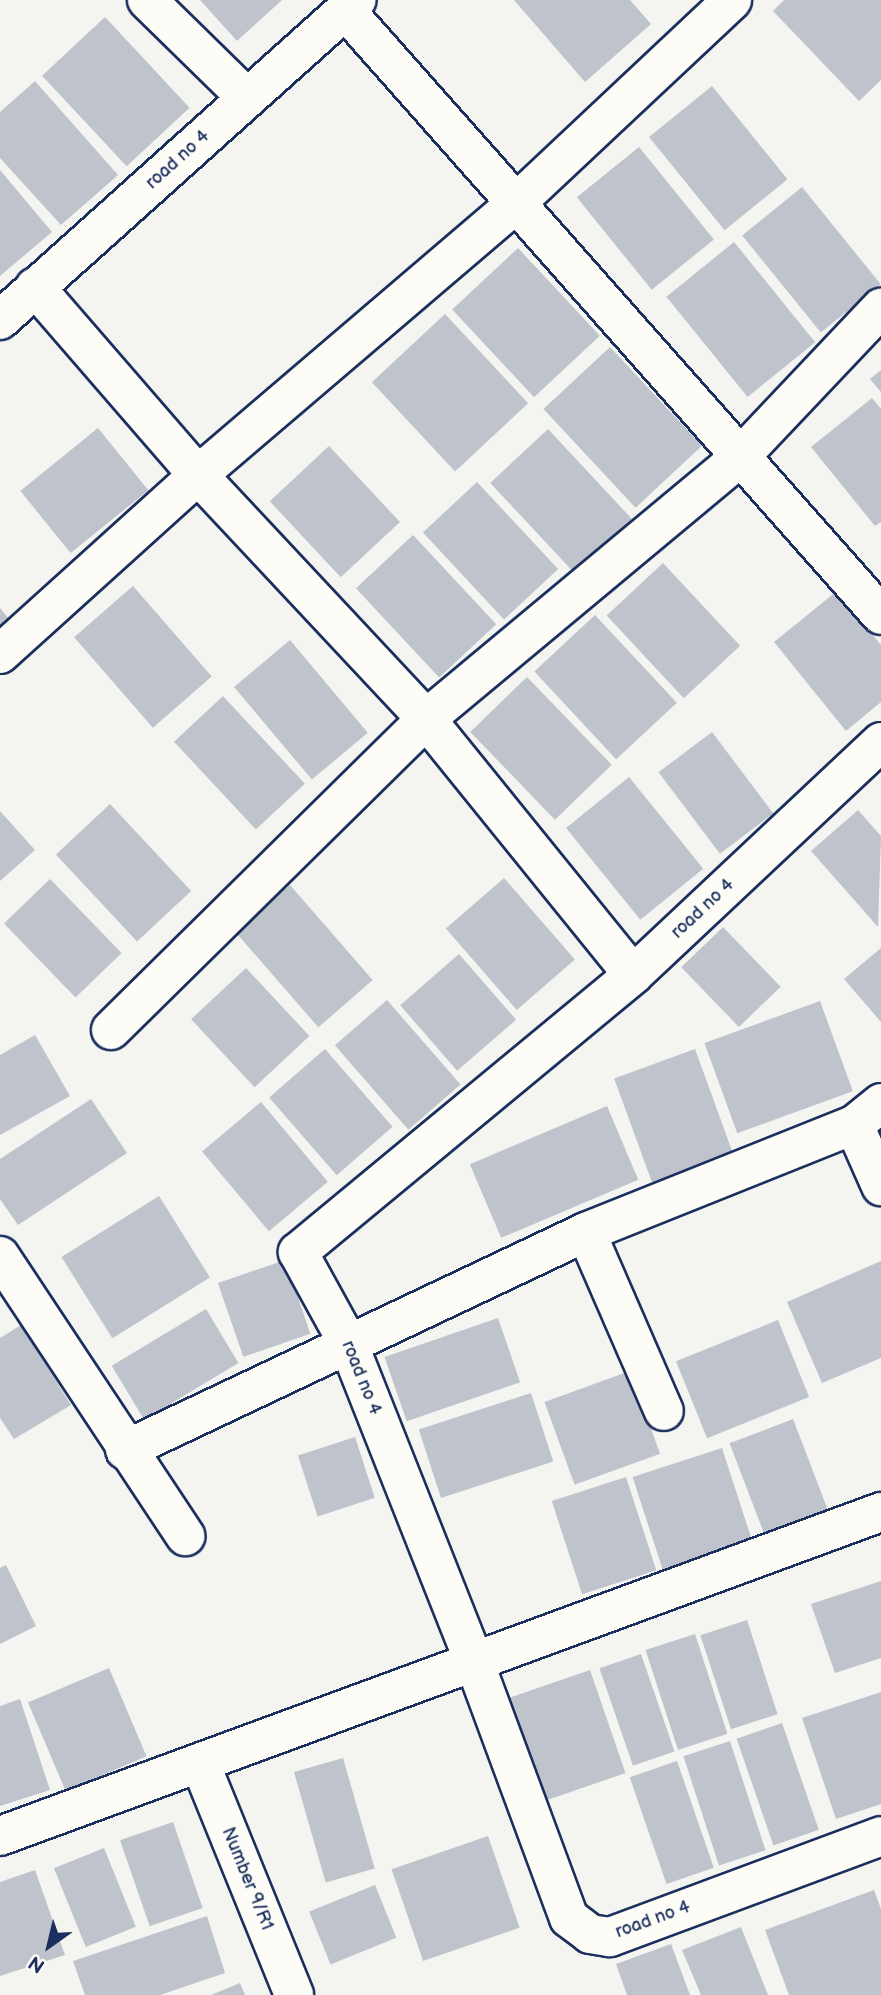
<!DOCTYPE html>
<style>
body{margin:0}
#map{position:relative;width:881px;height:1995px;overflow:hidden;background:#f4f4f1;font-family:"Balsamiq Sans",sans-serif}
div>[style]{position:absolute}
.building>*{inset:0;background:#bfc3cc;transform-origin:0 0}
.roads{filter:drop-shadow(2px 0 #1b2f5e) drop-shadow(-2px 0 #1b2f5e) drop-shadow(0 2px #1b2f5e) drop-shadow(0 -2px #1b2f5e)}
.minor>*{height:38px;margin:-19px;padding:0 19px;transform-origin:19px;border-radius:19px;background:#fdfcf7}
span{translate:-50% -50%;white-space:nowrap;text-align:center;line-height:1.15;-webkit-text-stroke:5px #fdfcf7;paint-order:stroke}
.street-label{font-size:18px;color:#1b2f5e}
.north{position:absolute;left:14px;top:1911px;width:70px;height:70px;-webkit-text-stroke:5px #fdfcf7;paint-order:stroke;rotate:214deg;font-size:19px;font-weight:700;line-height:28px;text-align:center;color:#1b2f5e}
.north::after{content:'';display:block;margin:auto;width:24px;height:32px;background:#1b2f5e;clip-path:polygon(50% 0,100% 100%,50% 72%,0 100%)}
</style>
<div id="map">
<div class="building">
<div style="clip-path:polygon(200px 0,282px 0,237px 41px)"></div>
<div style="clip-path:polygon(514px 0,630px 0,651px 24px,585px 82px)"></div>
<div style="clip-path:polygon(784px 0,881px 0,881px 80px,859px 101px,773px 11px)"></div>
<div style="left:105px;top:17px;width:124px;height:86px;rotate:47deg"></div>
<div style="clip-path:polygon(35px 81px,118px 175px,61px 225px,0 158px,0 112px)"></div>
<div style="left:712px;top:86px;width:120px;height:81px;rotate:51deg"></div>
<div style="left:639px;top:147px;width:119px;height:80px;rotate:51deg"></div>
<div style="clip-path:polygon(0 170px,52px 232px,0 276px)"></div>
<div style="left:802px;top:187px;width:125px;height:77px;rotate:51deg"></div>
<div style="left:734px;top:242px;width:129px;height:87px;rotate:51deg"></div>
<div style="left:518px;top:248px;width:120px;height:90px;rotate:47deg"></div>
<div style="left:445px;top:314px;width:122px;height:100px;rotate:47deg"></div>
<div style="left:610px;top:347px;width:135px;height:91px;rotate:47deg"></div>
<div style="clip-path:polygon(881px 370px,881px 392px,870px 379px)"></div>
<div style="clip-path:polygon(872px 398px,881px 409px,881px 522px,875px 526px,811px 447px)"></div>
<div style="left:98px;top:428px;width:80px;height:100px;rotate:51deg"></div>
<div style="left:548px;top:429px;width:123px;height:79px;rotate:47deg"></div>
<div style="left:329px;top:446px;width:104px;height:81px;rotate:47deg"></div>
<div style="left:477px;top:482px;width:119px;height:74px;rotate:47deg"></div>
<div style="left:413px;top:535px;width:122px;height:78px;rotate:47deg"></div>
<div style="left:663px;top:563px;width:113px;height:77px;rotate:47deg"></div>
<div style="left:133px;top:586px;width:120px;height:78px;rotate:49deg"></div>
<div style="clip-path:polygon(837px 591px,881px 645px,881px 702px,846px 731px,774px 642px)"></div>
<div style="clip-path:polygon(0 608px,9px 619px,0 626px)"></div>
<div style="left:595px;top:615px;width:120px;height:83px;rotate:47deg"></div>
<div style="left:290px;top:640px;width:121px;height:73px;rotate:50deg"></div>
<div style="left:527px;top:677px;width:122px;height:79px;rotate:46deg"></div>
<div style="left:223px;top:696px;width:120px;height:67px;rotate:47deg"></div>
<div style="left:712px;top:732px;width:102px;height:67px;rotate:53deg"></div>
<div style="left:629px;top:777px;width:118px;height:81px;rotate:51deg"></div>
<div style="left:110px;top:804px;width:119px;height:74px;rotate:47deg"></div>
<div style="clip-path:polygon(858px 810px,881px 836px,878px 927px,811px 851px)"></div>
<div style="clip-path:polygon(0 811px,35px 850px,0 881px)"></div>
<div style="left:504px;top:878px;width:108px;height:77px;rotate:49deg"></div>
<div style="left:50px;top:879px;width:103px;height:64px;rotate:46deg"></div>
<div style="left:290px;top:885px;width:126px;height:72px;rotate:49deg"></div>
<div style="left:723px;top:927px;width:83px;height:58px;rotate:46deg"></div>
<div style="clip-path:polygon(881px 948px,881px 1022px,844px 979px)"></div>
<div style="left:459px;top:954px;width:87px;height:78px;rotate:49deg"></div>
<div style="left:246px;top:968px;width:93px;height:75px;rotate:47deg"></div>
<div style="left:387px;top:1000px;width:112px;height:69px;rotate:49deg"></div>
<div style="left:820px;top:1001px;width:96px;height:123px;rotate:70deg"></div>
<div style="clip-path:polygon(35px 1035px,70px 1096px,0 1135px,0 1055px)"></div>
<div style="left:325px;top:1049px;width:103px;height:74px;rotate:49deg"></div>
<div style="left:695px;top:1049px;width:115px;height:86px;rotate:70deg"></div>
<div style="clip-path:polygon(91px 1099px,127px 1153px,18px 1225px,0 1199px,0 1159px)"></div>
<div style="left:261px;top:1102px;width:104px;height:77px;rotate:50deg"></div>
<div style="left:607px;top:1106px;width:80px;height:149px;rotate:67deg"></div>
<div style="left:159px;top:1196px;width:96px;height:115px;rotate:58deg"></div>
<div style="left:285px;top:1260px;width:78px;height:71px;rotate:71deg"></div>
<div style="clip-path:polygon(881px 1261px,881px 1358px,822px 1383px,787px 1302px)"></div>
<div style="left:206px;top:1309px;width:63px;height:110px;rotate:59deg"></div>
<div style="left:498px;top:1318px;width:68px;height:120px;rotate:71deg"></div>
<div style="left:778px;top:1320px;width:83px;height:110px;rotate:68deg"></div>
<div style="clip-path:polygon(21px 1325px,71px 1405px,14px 1439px,0 1418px,0 1338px)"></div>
<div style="left:630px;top:1371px;width:88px;height:91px;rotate:70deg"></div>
<div style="left:531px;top:1393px;width:72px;height:118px;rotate:72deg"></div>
<div style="left:793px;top:1419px;width:103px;height:68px;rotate:69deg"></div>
<div style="left:355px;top:1437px;width:64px;height:60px;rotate:72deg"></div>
<div style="left:722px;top:1448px;width:100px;height:94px;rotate:72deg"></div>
<div style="left:626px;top:1477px;width:98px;height:78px;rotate:72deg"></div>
<div style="clip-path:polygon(6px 1565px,36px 1626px,0 1644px,0 1568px)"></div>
<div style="clip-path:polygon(881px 1581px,881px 1658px,835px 1673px,811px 1604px)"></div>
<div style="left:747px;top:1620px;width:99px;height:49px;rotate:72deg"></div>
<div style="left:695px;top:1634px;width:105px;height:52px;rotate:72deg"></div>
<div style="left:641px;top:1654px;width:103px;height:44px;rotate:71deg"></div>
<div style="left:109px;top:1668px;width:96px;height:88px;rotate:67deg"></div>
<div style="left:590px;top:1670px;width:109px;height:89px;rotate:71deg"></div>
<div style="clip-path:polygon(881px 1692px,881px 1804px,836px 1819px,802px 1718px)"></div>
<div style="clip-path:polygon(20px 1699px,50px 1790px,0 1806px,0 1706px)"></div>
<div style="left:782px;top:1723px;width:113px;height:48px;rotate:71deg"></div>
<div style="left:730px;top:1741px;width:115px;height:49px;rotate:72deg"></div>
<div style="left:343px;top:1758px;width:115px;height:51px;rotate:74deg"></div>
<div style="left:677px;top:1761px;width:113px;height:50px;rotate:71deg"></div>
<div style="left:173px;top:1822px;width:91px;height:56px;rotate:71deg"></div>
<div style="left:488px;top:1836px;width:97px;height:102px;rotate:71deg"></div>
<div style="left:104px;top:1848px;width:85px;height:54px;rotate:68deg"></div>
<div style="clip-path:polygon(35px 1870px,65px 1955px,0 1976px,0 1882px)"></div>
<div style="left:375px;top:1885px;width:57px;height:71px;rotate:68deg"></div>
<div style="clip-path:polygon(874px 1890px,881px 1909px,881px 1995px,789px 1995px,765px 1930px)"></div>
<div style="clip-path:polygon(207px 1916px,225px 1973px,160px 1995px,85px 1995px,73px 1961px)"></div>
<div style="clip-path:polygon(741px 1927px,768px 1995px,701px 1995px,682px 1950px)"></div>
<div style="clip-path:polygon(671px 1944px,690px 1995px,627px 1995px,616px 1964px)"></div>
<div style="clip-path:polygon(240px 1983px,245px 1995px,211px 1995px)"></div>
</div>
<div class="roads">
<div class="minor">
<div style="left:147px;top:0;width:140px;rotate:44.4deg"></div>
<div style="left:345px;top:10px;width:808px;rotate:48.46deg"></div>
<div style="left:35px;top:287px;width:249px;rotate:49.1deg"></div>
<div style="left:198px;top:475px;width:334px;rotate:46.9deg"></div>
<div style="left:426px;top:719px;width:329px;rotate:51deg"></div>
<div style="left:0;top:320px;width:479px;rotate:-41.9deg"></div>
<div style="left:0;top:654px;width:267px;rotate:-42.1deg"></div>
<div style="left:198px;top:475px;width:416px;rotate:-40.5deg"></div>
<div style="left:514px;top:205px;width:299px;rotate:-43.2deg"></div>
<div style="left:881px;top:742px;width:340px;rotate:136.8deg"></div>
<div style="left:633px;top:975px;width:435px;rotate:140.4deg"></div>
<div style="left:298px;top:1252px;width:104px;rotate:61.2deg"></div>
<div style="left:348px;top:1343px;width:345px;rotate:68.4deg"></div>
<div style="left:475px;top:1664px;width:271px;rotate:69.7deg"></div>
<div style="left:569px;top:1918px;width:26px;rotate:37deg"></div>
<div style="left:590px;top:1934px;width:20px;rotate:9deg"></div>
<div style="left:610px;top:1937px;width:289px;rotate:-20.4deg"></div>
<div style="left:111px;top:1030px;width:443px;rotate:-44.6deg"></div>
<div style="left:426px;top:719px;width:408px;rotate:-39.8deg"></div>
<div style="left:739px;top:458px;width:207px;rotate:-46.6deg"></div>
<div style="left:854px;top:1125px;width:67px;rotate:66.1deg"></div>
<div style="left:586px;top:1232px;width:195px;rotate:66.5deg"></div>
<div style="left:0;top:1256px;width:336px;rotate:56.5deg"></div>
<div style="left:125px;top:1450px;width:510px;rotate:-25.31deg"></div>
<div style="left:586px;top:1232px;width:289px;rotate:-21.8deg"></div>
<div style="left:854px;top:1125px;width:35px;rotate:-39deg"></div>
<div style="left:200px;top:1763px;width:250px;rotate:67.9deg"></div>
<div style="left:0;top:1836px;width:939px;rotate:-20.19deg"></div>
</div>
</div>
<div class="street-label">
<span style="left:178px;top:160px;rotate:-42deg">road no 4</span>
<span style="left:703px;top:909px;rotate:-43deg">road no 4</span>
<span style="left:361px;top:1378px;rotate:68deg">road no 4</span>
<span style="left:247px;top:1879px;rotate:68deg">Number 9/R1</span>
<span style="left:653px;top:1920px;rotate:-20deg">road no 4</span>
</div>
<div class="north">N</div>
</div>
